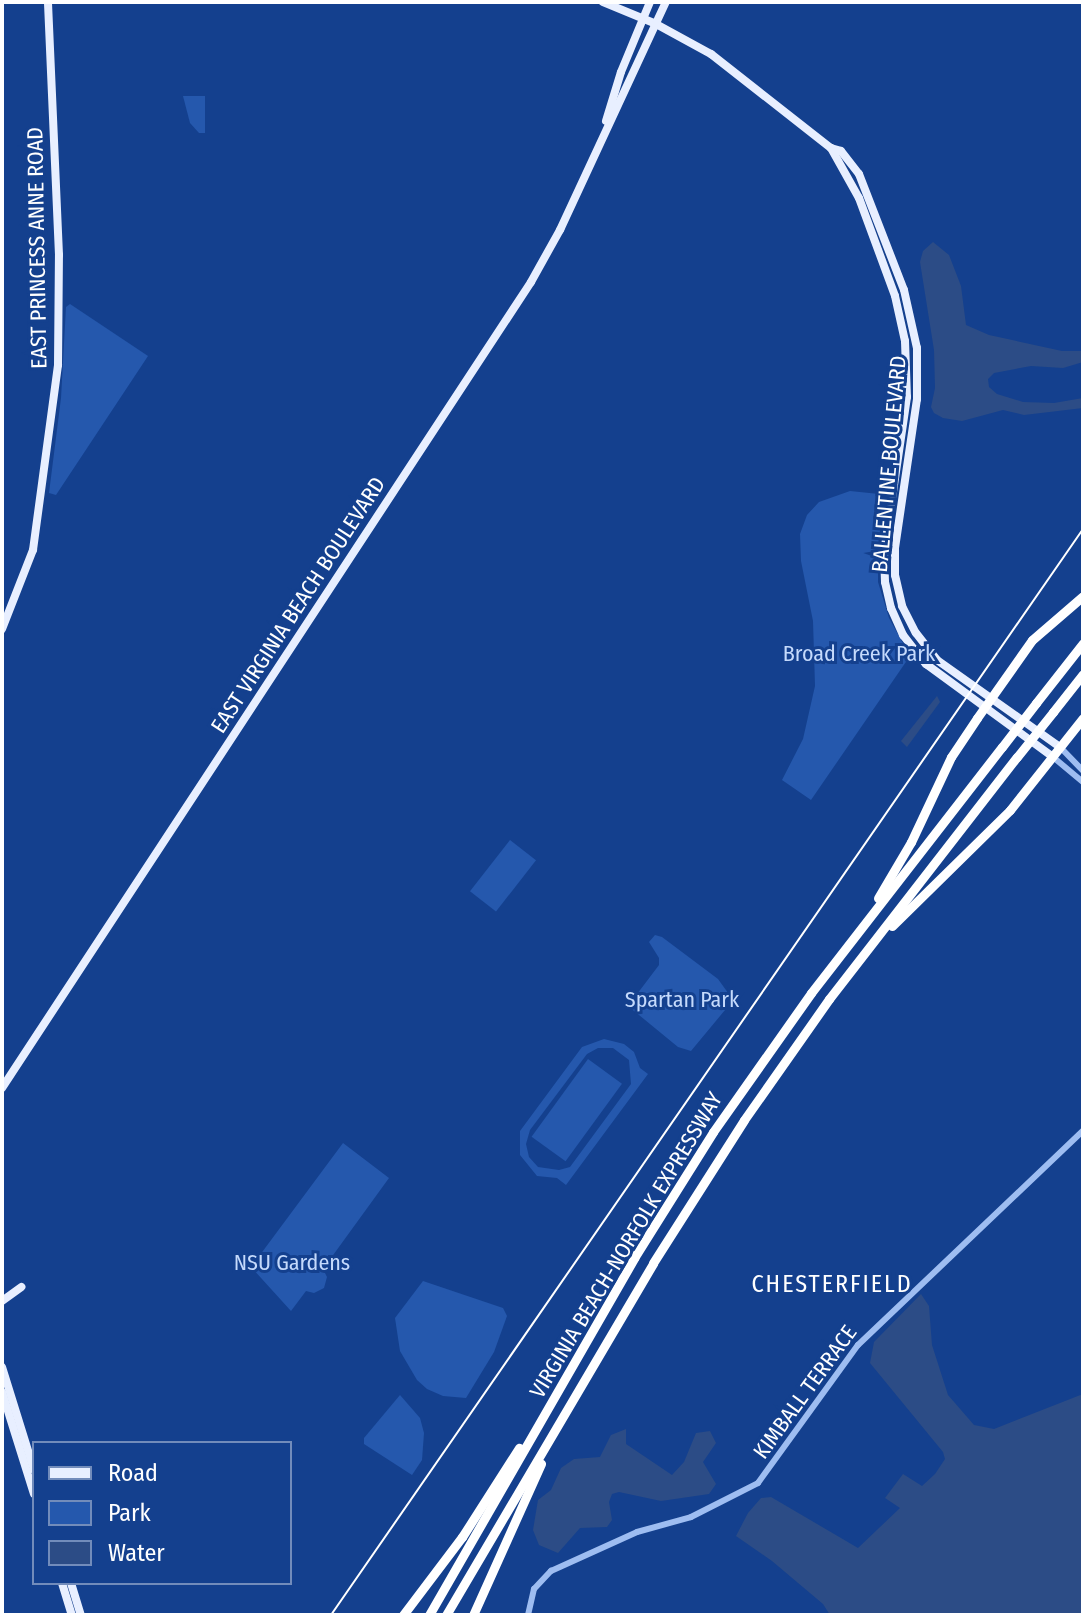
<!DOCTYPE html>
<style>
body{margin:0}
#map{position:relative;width:1085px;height:1617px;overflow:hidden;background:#14408e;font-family:"Fira Sans Condensed",sans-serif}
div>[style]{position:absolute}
.green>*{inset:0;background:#2558ad;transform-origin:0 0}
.water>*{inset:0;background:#2c4c86}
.minor>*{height:6px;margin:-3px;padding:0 3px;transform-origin:3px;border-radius:3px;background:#9ebdf1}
.major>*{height:8px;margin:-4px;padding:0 4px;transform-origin:4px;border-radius:4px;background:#e8efff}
.highway>*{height:9px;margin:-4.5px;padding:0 4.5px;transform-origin:4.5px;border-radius:4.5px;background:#fff}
.tram>*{height:2px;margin:-1px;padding:0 1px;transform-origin:1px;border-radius:1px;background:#fff}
.highway-bridge>*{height:9px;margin:-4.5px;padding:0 4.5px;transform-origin:4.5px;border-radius:4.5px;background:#fff}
span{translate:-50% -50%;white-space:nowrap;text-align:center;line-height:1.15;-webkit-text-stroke:6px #14408e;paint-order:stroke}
.street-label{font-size:22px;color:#fff}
.park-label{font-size:22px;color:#c5dafc}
.neighbourhood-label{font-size:24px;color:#fff;letter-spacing:2px}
.frame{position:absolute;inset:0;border:4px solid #fff;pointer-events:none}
.legend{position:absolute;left:32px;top:1441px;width:260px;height:144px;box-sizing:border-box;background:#14408e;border:2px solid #728cbb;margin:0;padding:10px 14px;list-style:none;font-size:24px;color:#fff}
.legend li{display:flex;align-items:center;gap:16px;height:40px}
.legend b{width:40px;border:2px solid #728cbb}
</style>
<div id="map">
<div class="green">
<div style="clip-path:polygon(183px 96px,205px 96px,205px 133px,199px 133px,190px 123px)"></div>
<div style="clip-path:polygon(70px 304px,148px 356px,56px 495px,49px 493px,61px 398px,66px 307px)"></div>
<div style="clip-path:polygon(850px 491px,879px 494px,884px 502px,878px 545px,878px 582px,889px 618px,910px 656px,811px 800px,782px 780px,803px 739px,815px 686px,813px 621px,801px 561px,800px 534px,807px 515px,819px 502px)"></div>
<div style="left:510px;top:840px;width:33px;height:65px;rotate:38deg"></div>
<div style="clip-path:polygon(655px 935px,662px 937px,718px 979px,731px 997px,730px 1004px,691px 1051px,678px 1047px,628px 1006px,659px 965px,659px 958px,649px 942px)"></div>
<div style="clip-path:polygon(evenodd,604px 1039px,624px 1044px,634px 1052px,640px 1068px,648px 1074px,566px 1185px,557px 1178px,537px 1176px,520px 1155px,520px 1131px,582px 1047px,604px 1039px,598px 1048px,613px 1048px,629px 1060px,631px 1084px,570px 1167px,559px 1170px,538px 1167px,529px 1157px,526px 1144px,530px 1130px,587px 1054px,598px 1048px)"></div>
<div style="left:588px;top:1059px;width:42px;height:96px;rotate:36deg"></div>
<div style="clip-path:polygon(343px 1143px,389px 1178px,323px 1269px,327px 1277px,324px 1288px,314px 1293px,306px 1291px,291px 1311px,251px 1267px)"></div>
<div style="clip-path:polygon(423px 1281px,503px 1308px,507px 1316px,494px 1352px,466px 1398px,443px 1396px,427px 1389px,417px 1380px,400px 1351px,395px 1318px)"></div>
<div style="clip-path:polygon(400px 1395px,420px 1418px,424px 1433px,422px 1460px,412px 1475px,364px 1444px,364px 1438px)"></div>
</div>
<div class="water">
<div style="clip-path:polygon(933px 242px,949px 255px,961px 286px,966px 325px,989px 335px,1062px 351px,1083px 351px,1083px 362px,1063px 368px,1031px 366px,994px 373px,988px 379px,989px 387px,997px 394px,1023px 402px,1054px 403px,1083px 398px,1083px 408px,1024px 415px,1003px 410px,962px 421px,943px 418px,934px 413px,931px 407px,935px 388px,934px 350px,920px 262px,923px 251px)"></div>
<div style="clip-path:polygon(937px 696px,940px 702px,907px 747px,901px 741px)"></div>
<div style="clip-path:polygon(921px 1294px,929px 1306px,932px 1345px,948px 1395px,974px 1425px,994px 1429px,1083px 1394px,1083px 1615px,830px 1615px,823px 1604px,772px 1561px,736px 1536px,748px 1513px,761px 1498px,771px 1497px,858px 1548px,900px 1508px,885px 1498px,903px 1474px,922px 1486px,935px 1474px,945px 1459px,943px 1452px,870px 1363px,874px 1342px)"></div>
<div style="clip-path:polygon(626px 1429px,626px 1444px,672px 1475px,684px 1462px,696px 1433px,710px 1431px,716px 1443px,703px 1462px,716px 1484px,709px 1494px,661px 1501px,619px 1492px,612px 1494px,609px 1502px,612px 1520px,607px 1527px,580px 1528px,558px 1553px,539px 1545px,533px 1530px,538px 1500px,551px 1490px,561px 1468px,574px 1459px,600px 1457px,611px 1435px)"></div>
</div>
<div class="minor">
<div style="left:1060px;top:747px;width:33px;rotate:46deg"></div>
<div style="left:1053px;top:757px;width:39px;rotate:40deg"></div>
<div style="left:528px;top:1615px;width:27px;rotate:-77deg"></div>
<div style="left:534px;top:1589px;width:25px;rotate:-47deg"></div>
<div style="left:551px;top:1571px;width:94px;rotate:-24.4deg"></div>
<div style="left:637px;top:1532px;width:56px;rotate:-15.5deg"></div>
<div style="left:691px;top:1517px;width:75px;rotate:-26.9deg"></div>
<div style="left:758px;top:1483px;width:170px;rotate:-54.1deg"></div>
<div style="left:858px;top:1345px;width:311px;rotate:-43.6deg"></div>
</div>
<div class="major">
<div style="left:603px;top:2px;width:57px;rotate:22.5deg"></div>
<div style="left:656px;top:24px;width:63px;rotate:28.6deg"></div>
<div style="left:711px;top:54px;width:152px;rotate:38.1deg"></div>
<div style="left:831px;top:148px;width:10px;rotate:17deg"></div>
<div style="left:841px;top:151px;width:29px;rotate:52deg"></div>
<div style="left:859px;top:174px;width:124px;rotate:68.8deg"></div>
<div style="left:904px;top:290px;width:59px;rotate:77.4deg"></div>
<div style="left:917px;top:348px;width:51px;rotate:90deg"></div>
<div style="left:917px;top:399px;width:151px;rotate:98.4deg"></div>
<div style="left:895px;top:548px;width:27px;rotate:90deg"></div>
<div style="left:895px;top:575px;width:32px;rotate:77deg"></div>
<div style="left:902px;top:606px;width:30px;rotate:63deg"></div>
<div style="left:916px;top:633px;width:34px;rotate:52deg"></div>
<div style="left:937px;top:660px;width:151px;rotate:35.3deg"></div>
<div style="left:606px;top:121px;width:51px;rotate:-73deg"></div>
<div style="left:621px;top:72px;width:76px;rotate:-67.5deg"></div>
<div style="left:831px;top:148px;width:57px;rotate:60.8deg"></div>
<div style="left:859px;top:198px;width:104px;rotate:69.8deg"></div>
<div style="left:895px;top:296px;width:46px;rotate:77.5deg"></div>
<div style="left:905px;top:341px;width:56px;rotate:88deg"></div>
<div style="left:907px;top:397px;width:158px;rotate:98.4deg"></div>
<div style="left:884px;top:553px;width:29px;rotate:88deg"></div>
<div style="left:885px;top:582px;width:27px;rotate:77deg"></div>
<div style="left:891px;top:608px;width:30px;rotate:66deg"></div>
<div style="left:903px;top:635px;width:37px;rotate:52deg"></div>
<div style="left:926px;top:664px;width:157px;rotate:36.2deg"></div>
<div style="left:2px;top:629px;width:85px;rotate:-68.6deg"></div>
<div style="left:33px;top:550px;width:187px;rotate:-82.3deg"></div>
<div style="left:58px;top:365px;width:110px;rotate:-89.5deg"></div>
<div style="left:59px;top:255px;width:253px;rotate:-92.5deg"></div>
<div style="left:2px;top:1088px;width:964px;rotate:-56.72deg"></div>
<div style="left:531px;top:282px;width:60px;rotate:-60.9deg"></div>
<div style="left:560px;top:230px;width:251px;rotate:-65.1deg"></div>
<div style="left:2px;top:1301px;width:24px;rotate:-36deg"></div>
<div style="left:2px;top:1367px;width:108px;rotate:72.7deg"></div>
<div style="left:2px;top:1392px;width:107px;rotate:72.6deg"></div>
<div style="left:62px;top:1583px;width:34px;rotate:73deg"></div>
<div style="left:71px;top:1583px;width:34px;rotate:73deg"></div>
</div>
<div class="highway">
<div style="left:1036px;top:703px;width:76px;rotate:-51.9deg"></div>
<div style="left:1053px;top:712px;width:48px;rotate:-51.7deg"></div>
<div style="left:878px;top:898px;width:65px;rotate:-59.5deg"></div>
<div style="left:911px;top:842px;width:94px;rotate:-64.8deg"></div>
<div style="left:951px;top:757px;width:47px;rotate:-56.3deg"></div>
<div style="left:977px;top:718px;width:95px;rotate:-54.8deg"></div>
<div style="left:1032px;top:640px;width:67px;rotate:-40.8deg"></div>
<div style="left:892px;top:926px;width:165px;rotate:-44.5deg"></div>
<div style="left:1010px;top:810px;width:117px;rotate:-51.6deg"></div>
<div style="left:403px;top:1615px;width:98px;rotate:-52.9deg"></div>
<div style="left:462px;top:1537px;width:106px;rotate:-57.4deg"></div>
<div style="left:429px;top:1615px;width:412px;rotate:-60.1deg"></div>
<div style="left:634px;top:1258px;width:149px;rotate:-57.9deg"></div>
<div style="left:713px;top:1132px;width:170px;rotate:-54.8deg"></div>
<div style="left:811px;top:993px;width:311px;rotate:-52.2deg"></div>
<div style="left:446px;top:1615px;width:408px;rotate:-59.5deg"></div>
<div style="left:653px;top:1263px;width:169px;rotate:-57.5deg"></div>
<div style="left:744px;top:1120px;width:148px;rotate:-54.9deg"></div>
<div style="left:829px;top:999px;width:306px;rotate:-52.2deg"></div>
<div style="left:473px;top:1615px;width:166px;rotate:-65.8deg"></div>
</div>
<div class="tram">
<div style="left:331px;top:1615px;width:1321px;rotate:-55.3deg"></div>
</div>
<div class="highway-bridge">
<div style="left:1002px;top:747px;width:56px;rotate:-52.3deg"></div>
<div style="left:1017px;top:757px;width:58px;rotate:-51.3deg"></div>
</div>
<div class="street-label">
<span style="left:37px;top:248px;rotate:-91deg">EAST PRINCESS ANNE ROAD</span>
<span style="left:889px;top:464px;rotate:-85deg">BALLENTINE BOULEVARD</span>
<span style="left:298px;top:605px;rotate:-57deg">EAST VIRGINIA BEACH BOULEVARD</span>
<span style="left:626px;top:1245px;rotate:-59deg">VIRGINIA BEACH-NORFOLK EXPRESSWAY</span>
<span style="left:805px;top:1392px;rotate:-54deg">KIMBALL TERRACE</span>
</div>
<div class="park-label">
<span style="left:859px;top:654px">Broad Creek Park</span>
<span style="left:682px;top:1000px">Spartan Park</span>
<span style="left:292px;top:1263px">NSU Gardens</span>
</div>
<div class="neighbourhood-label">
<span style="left:832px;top:1285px">CHESTERFIELD</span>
</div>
<div class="frame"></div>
<ul class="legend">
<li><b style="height:10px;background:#e8efff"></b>Road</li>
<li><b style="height:22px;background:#2558ad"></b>Park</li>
<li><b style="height:22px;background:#2c4c86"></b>Water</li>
</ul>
</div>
